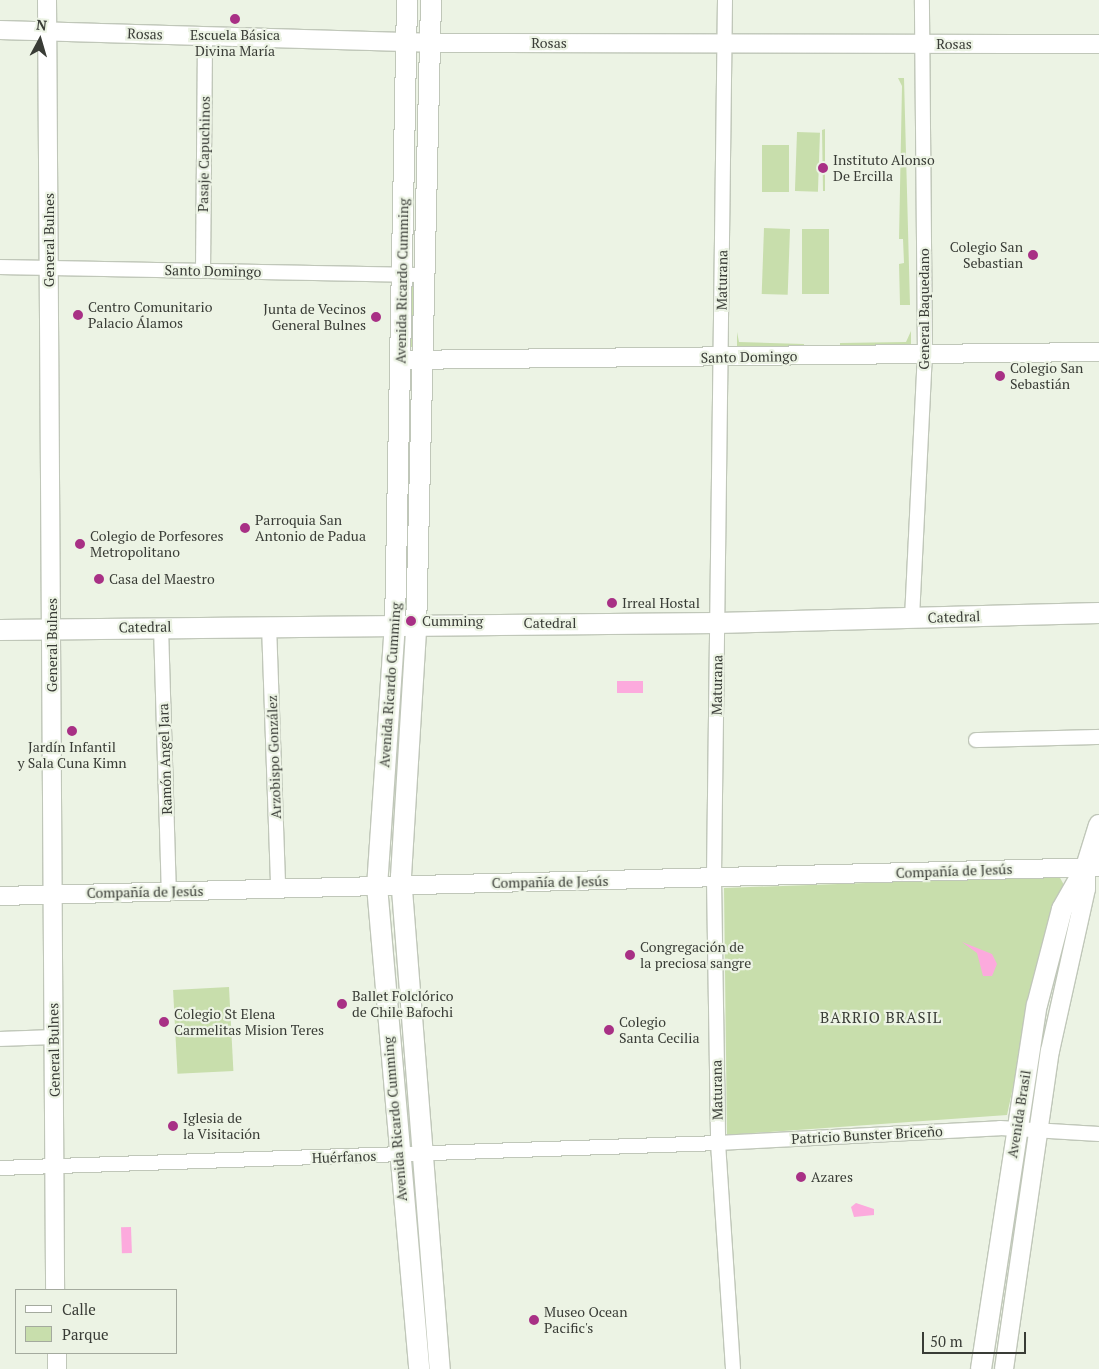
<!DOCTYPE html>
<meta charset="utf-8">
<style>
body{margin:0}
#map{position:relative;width:1099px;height:1369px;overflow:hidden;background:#ecf3e4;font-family:"PT Serif",serif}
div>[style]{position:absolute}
.green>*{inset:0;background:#c8deac;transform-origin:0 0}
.water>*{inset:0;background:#fcaadd;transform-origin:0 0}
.roads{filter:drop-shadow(1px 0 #c0c7b9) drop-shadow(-1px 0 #c0c7b9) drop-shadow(0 1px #c0c7b9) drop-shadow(0 -1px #c0c7b9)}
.minor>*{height:14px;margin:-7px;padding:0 7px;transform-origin:7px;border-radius:7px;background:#fff}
.tertiary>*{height:18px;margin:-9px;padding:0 9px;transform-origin:9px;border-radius:9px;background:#fff}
.secondary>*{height:20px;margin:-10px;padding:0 10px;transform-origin:10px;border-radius:10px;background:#fff}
.dots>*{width:14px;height:14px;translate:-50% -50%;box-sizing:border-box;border:2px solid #ecf3e4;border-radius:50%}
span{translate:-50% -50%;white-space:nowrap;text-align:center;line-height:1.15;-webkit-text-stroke:4.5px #ecf3e4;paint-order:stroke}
.street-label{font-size:14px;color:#393c36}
.poi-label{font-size:14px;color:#393c36}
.left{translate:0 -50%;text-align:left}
.right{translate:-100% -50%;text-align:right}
.neighbourhood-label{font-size:15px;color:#393c36;letter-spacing:1px}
.legend{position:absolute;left:15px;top:1289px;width:162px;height:65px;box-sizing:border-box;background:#ecf3e4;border:1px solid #a4aa9e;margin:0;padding:6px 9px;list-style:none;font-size:15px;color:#393c36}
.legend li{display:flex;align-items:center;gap:10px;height:25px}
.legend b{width:25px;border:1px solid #a4aa9e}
.north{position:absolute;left:15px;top:15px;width:50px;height:50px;-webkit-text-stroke:4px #ecf3e4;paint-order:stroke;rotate:6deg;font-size:14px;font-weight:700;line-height:20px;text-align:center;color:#393c36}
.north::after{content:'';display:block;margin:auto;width:18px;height:22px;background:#393c36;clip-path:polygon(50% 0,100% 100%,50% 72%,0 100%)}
.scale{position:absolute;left:922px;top:1332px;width:104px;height:22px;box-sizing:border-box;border:2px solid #393c36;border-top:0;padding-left:6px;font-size:15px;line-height:18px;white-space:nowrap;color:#393c36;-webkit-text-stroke:4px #ecf3e4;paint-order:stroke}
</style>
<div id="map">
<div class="green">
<div style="clip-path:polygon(898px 78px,904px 78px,910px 305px,900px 305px,899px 264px,904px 263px,903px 239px,899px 239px,902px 86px)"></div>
<div style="clip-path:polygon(825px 129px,825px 191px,823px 191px,822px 130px)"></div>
<div style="left:797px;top:132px;width:23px;height:59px;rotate:2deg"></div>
<div style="left:762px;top:145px;width:27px;height:47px"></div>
<div style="left:764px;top:228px;width:26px;height:66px;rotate:2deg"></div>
<div style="left:802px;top:229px;width:27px;height:65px"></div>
<div style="clip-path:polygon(413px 286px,418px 288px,413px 347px,409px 347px,407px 288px)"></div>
<div style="clip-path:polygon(911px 331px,911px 345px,905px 350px,840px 351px,840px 343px,906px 342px)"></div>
<div style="clip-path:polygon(737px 332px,739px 342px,804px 344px,804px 351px,737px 351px)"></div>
<div style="clip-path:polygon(1059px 876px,1064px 885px,1038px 972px,1007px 1115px,727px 1135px,724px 888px)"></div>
<div style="left:229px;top:987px;width:84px;height:56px;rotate:87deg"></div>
</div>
<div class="water">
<div style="left:617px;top:681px;width:26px;height:12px"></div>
<div style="clip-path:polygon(962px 942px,992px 954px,997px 964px,992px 976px,983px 976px,977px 953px)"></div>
<div style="clip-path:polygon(856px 1203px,874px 1209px,874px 1215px,854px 1217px,851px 1207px)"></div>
<div style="left:131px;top:1227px;width:26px;height:10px;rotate:88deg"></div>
</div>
<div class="roads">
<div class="minor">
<div style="left:725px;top:0;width:879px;rotate:90.72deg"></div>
<div style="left:714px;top:879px;width:264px;rotate:89.1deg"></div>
<div style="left:718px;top:1143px;width:226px;rotate:86.2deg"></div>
<div style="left:0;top:267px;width:425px;rotate:1.1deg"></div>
<div style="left:203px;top:271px;width:235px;rotate:-89.5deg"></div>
<div style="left:912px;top:618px;width:262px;rotate:-87.2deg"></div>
<div style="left:925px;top:356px;width:356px;rotate:-90.5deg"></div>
<div style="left:269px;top:625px;width:263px;rotate:88deg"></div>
<div style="left:161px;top:627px;width:264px;rotate:88.3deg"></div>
<div style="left:976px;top:740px;width:123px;rotate:-1.4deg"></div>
<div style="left:0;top:1039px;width:54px;rotate:-2.1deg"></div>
<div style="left:0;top:1168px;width:718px;rotate:-1.99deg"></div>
<div style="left:718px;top:1143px;width:282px;rotate:-3deg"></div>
<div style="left:1000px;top:1128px;width:99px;rotate:3.5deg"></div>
</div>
<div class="tertiary">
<div style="left:47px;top:0;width:1290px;rotate:89.64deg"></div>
<div style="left:0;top:30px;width:430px;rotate:1.7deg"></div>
<div style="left:430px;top:43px;width:669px;rotate:0.09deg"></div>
<div style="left:400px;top:360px;width:699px;rotate:-0.66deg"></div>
<div style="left:0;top:896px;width:1099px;rotate:-1.51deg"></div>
<div style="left:57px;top:1353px;width:16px;rotate:90deg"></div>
<div style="left:1004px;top:1369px;width:321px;rotate:-81.8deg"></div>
<div style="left:1050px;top:1051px;width:166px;rotate:-77.5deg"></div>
<div style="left:1086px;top:889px;width:22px;rotate:-90deg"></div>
</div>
<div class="secondary">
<div style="left:407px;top:0;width:623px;rotate:91.1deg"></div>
<div style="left:395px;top:623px;width:264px;rotate:93.9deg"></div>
<div style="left:377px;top:886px;width:485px;rotate:85deg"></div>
<div style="left:431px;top:0;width:631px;rotate:91.36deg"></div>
<div style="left:416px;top:631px;width:246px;rotate:93.5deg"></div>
<div style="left:401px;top:877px;width:494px;rotate:85.5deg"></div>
<div style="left:0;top:630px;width:717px;rotate:-0.56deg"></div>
<div style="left:717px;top:623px;width:382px;rotate:-1.5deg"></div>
<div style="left:981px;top:1369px;width:368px;rotate:-81.3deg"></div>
<div style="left:1037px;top:1005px;width:99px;rotate:-75.4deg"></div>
<div style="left:1062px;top:909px;width:48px;rotate:-60.3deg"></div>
<div style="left:1086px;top:867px;width:44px;rotate:-72.8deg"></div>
</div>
</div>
<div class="dots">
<div style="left:235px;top:19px;background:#a83085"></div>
<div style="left:823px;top:168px;background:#a83085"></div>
<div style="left:1033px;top:255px;background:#a83085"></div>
<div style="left:78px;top:315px;background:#a83085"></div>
<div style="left:376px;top:317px;background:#a83085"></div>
<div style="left:1000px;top:376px;background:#a83085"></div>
<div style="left:245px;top:528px;background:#a83085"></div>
<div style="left:80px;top:544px;background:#a83085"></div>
<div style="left:99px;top:579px;background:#a83085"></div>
<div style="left:612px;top:603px;background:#a83085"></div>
<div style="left:411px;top:621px;background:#a83085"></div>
<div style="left:72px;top:731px;background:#a83085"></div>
<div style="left:630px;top:955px;background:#a83085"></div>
<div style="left:342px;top:1004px;background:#a83085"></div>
<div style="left:164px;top:1022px;background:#a83085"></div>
<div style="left:609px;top:1030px;background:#a83085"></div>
<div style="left:173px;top:1126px;background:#a83085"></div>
<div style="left:801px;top:1177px;background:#a83085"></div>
<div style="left:534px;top:1320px;background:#a83085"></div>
</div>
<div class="street-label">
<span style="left:145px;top:34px;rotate:2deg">Rosas</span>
<span style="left:549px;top:43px">Rosas</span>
<span style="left:954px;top:44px">Rosas</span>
<span style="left:204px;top:154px;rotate:-89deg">Pasaje Capuchinos</span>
<span style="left:49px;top:240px;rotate:-90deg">General Bulnes</span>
<span style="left:213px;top:271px;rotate:1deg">Santo Domingo</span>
<span style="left:722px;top:280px;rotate:-89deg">Maturana</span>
<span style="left:402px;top:281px;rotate:-89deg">Avenida Ricardo Cumming</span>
<span style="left:924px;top:309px;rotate:-90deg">General Baquedano</span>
<span style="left:749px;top:357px;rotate:-1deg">Santo Domingo</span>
<span style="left:954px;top:617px;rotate:-2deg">Catedral</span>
<span style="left:550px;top:623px">Catedral</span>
<span style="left:145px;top:627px;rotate:-1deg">Catedral</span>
<span style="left:52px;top:645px;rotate:-90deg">General Bulnes</span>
<span style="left:390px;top:685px;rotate:-86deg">Avenida Ricardo Cumming</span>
<span style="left:717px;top:685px;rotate:-89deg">Maturana</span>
<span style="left:274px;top:757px;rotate:-92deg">Arzobispo González</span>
<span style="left:165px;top:759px;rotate:-92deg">Ramón Angel Jara</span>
<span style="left:954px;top:871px;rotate:-2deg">Compañía de Jesús</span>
<span style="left:550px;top:882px;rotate:-1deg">Compañía de Jesús</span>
<span style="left:145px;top:892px;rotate:-1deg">Compañía de Jesús</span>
<span style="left:54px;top:1050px;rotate:-91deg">General Bulnes</span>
<span style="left:717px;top:1090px;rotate:-91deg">Maturana</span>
<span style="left:1019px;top:1114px;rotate:-81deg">Avenida Brasil</span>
<span style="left:395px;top:1119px;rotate:-95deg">Avenida Ricardo Cumming</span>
<span style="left:867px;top:1135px;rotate:-3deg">Patricio Bunster Briceño</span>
<span style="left:344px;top:1157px;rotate:-2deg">Huérfanos</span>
</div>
<div class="poi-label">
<span style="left:235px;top:43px">Escuela Básica<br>Divina María</span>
<span class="left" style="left:833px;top:168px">Instituto Alonso<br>De Ercilla</span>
<span class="right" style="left:1023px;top:255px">Colegio San<br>Sebastian</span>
<span class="left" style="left:88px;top:315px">Centro Comunitario<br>Palacio Álamos</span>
<span class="right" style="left:366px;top:317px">Junta de Vecinos<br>General Bulnes</span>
<span class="left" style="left:1010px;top:376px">Colegio San<br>Sebastián</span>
<span class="left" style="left:255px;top:528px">Parroquia San<br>Antonio de Padua</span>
<span class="left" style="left:90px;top:544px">Colegio de Porfesores<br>Metropolitano</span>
<span class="left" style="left:109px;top:579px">Casa del Maestro</span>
<span class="left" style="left:622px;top:603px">Irreal Hostal</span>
<span class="left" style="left:422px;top:621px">Cumming</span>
<span style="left:72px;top:755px">Jardín Infantil<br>y Sala Cuna Kimn</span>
<span class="left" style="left:640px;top:955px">Congregación de<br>la preciosa sangre</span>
<span class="left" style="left:352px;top:1004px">Ballet Folclórico<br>de Chile Bafochi</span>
<span class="left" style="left:174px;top:1022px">Colegio St Elena<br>Carmelitas Mision Teres</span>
<span class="left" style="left:619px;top:1030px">Colegio<br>Santa Cecilia</span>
<span class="left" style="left:183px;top:1126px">Iglesia de<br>la Visitación</span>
<span class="left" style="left:811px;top:1177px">Azares</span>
<span class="left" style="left:544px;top:1320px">Museo Ocean<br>Pacific's</span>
</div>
<div class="neighbourhood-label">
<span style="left:881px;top:1018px">BARRIO BRASIL</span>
</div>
<ul class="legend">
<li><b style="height:6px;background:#fff"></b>Calle</li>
<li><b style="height:14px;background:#c8deac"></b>Parque</li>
</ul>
<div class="north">N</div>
<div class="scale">50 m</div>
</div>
